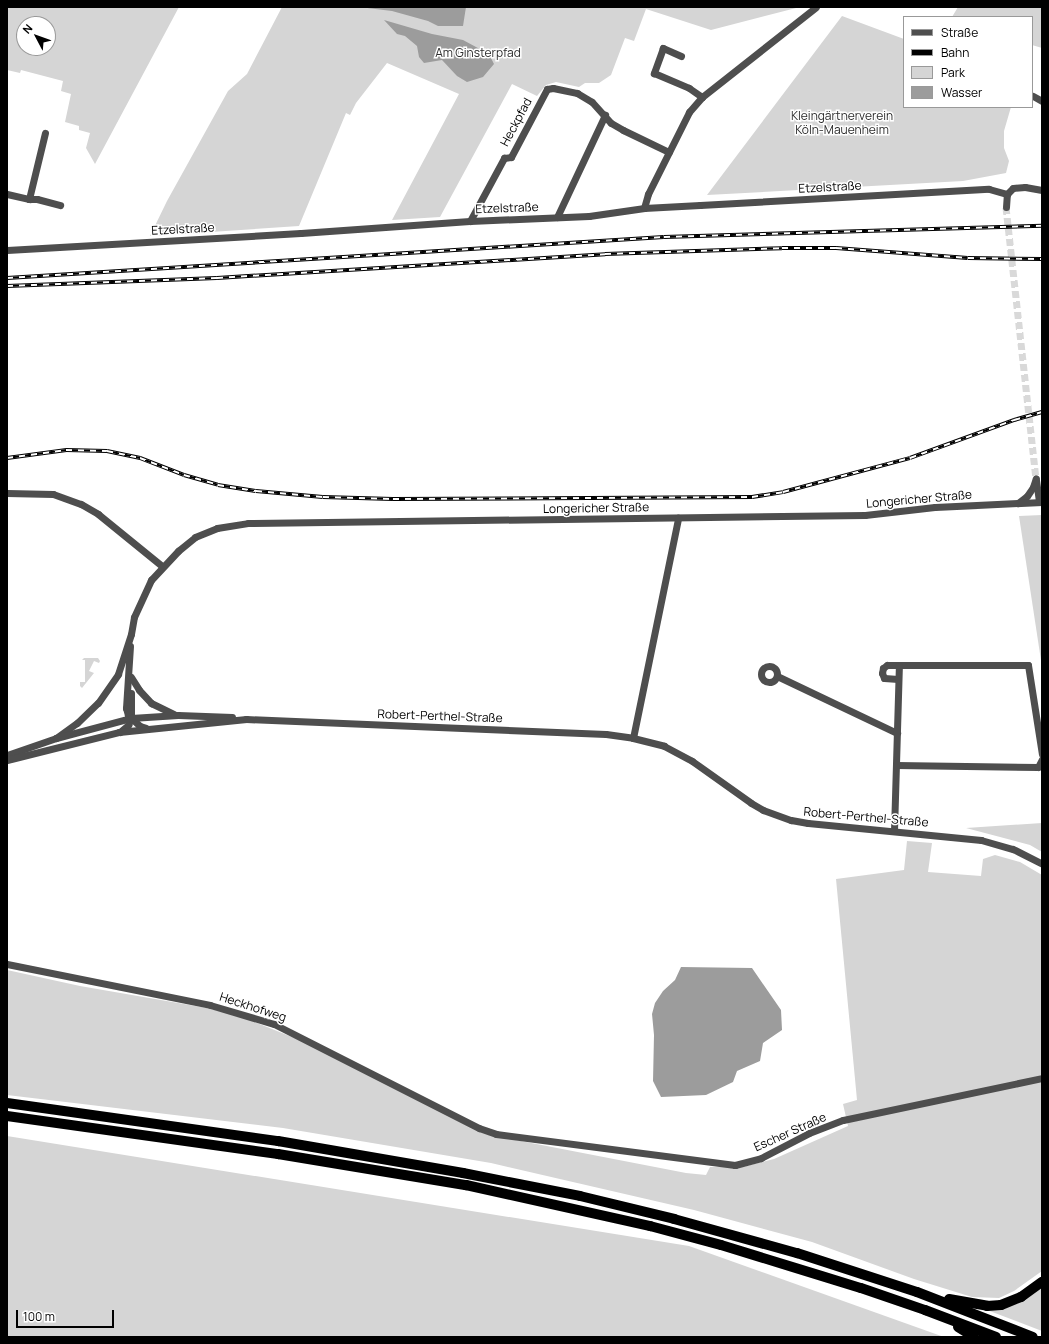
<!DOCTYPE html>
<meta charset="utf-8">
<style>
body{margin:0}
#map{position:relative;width:1049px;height:1344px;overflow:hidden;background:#fff;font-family:Manrope,sans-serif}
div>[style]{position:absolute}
.green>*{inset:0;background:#d5d5d5}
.water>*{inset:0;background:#9c9c9c}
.minor-tunnel>*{height:7px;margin-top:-3.5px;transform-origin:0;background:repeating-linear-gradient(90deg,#d9d9d9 0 7px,transparent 0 10.5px)}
.minor>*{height:7px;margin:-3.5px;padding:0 3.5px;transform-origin:3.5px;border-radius:3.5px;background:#4e4e4e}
.minor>.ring{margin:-3.5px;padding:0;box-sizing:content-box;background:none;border:7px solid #4e4e4e;border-radius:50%}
.highway>*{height:10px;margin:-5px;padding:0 5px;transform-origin:5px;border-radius:5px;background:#000}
.rail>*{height:3.5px;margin-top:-1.75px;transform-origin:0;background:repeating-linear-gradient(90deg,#fff 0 6px,#000 0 12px);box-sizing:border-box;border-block:1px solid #000}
span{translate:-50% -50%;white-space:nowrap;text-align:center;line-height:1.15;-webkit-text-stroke:3px #fff;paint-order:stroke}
.park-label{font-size:12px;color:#2c2c2c}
.street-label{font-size:12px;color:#000}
.frame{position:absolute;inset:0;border:8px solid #000;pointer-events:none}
.legend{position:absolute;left:903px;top:16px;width:130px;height:92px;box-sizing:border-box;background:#fff;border:1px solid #999;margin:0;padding:5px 7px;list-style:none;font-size:12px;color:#000}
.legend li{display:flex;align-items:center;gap:8px;height:20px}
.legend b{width:20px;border:1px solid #999}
.north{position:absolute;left:16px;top:16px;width:40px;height:40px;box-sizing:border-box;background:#fff;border:1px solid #999;border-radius:50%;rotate:311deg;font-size:11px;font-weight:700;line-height:16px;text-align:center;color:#000}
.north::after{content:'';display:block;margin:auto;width:14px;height:18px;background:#000;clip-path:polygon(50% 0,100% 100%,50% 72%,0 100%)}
.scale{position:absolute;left:16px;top:1310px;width:98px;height:18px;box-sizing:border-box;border:2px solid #000;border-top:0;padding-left:5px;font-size:12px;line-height:14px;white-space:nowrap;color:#000;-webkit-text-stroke:3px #fff;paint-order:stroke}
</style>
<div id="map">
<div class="green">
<div style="clip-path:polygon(evenodd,7px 7px,179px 7px,95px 164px,86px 148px,90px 133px,79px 130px,79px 126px,65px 122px,71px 94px,61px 91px,63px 81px,21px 70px,20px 73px,7px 70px,7px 7px,24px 24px,48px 24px,48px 48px,24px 48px,24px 24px)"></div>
<div style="clip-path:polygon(282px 7px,800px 7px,711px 30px,646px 9px,634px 41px,625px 38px,611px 75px,599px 83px,585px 83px,579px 87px,556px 82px,546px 85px,537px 96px,512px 84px,440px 217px,392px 220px,459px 94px,387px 63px,356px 103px,350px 115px,346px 113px,299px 226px,150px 236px,167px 201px,228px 91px,247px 74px)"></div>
<div style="clip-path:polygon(958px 7px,1042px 7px,1042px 48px,1032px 45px,1032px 17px,952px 17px)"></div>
<div style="clip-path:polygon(842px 16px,904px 39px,904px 107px,1011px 107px,1004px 131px,1004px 148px,1009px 161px,1006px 173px,963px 181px,707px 195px)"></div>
<div style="clip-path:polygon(1042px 515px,1042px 667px,1019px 516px)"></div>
<div style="clip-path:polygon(84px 658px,98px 658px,100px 661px,99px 663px,94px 661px,89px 671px,94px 673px,82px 688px,80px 686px,80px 682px,85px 682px,85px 660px,82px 660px)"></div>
<div style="clip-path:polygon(1042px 823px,1042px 852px,1030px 845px,966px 828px)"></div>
<div style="clip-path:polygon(907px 841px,932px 843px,928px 872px,981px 876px,983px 859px,995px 855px,1020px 862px,1042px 875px,1042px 1271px,1014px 1291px,999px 1298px,972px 1297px,914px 1279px,812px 1242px,694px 1210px,491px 1163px,283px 1128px,7px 1095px,7px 970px,80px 986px,207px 1008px,242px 1017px,307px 1043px,495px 1136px,686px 1173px,706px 1175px,710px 1167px,743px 1167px,774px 1159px,848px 1126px,843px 1104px,857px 1100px,836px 879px,904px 870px)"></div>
<div style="clip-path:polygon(7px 1136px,689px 1246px,944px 1337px,7px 1337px)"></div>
<div style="clip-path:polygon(1042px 1286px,1042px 1331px,987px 1310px)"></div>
</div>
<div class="water">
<div style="clip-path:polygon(359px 7px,466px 7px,463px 26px,438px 26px,428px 21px,392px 11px)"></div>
<div style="clip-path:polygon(384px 20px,432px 34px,463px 40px,489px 54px,494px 64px,483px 77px,467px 82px,457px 76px,442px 60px,424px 63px,419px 57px,417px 46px,405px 36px,397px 34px)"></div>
<div style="clip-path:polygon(681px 967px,752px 968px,781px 1010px,782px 1030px,763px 1043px,760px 1061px,737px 1071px,733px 1082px,706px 1095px,661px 1097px,653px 1081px,654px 1035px,652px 1014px,655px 1003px,663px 991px,675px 980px)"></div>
</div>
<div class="minor-tunnel">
<div style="left:1006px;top:207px;width:273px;rotate:83.7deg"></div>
</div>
<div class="minor">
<div style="left:681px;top:56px;width:20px;rotate:-156deg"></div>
<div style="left:663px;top:48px;width:27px;rotate:110deg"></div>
<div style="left:654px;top:73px;width:38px;rotate:23deg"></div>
<div style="left:689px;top:88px;width:16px;rotate:35deg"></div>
<div style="left:1033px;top:96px;width:10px;rotate:29deg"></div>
<div style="left:7px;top:194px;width:23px;rotate:13deg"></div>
<div style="left:29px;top:199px;width:8px"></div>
<div style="left:37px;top:199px;width:24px;rotate:15deg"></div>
<div style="left:29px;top:199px;width:68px;rotate:-76.4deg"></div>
<div style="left:1006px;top:207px;width:13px;rotate:-86deg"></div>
<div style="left:1007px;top:194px;width:8px;rotate:-45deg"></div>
<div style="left:1013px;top:188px;width:12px;rotate:-5deg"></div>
<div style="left:1025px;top:187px;width:17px;rotate:10deg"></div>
<div style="left:644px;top:208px;width:15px;rotate:-74deg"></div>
<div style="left:648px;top:194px;width:92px;rotate:-63.4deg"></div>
<div style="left:689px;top:112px;width:20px;rotate:-49deg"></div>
<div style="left:702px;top:97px;width:145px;rotate:-38.3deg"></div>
<div style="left:557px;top:217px;width:113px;rotate:-64.8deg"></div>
<div style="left:470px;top:221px;width:72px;rotate:-61.6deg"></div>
<div style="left:504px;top:158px;width:7px;rotate:-8deg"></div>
<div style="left:511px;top:157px;width:77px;rotate:-62.1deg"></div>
<div style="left:547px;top:89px;width:6px;rotate:-9deg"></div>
<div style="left:553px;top:88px;width:25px;rotate:12deg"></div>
<div style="left:577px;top:93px;width:17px;rotate:31deg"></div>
<div style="left:592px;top:102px;width:28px;rotate:48deg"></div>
<div style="left:611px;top:123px;width:14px;rotate:30deg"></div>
<div style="left:623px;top:130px;width:51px;rotate:25.6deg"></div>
<div style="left:7px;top:250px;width:294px;rotate:-3.3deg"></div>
<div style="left:301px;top:233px;width:169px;rotate:-4.1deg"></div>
<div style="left:470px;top:221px;width:119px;rotate:-2.4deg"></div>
<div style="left:589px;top:216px;width:56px;rotate:-8.3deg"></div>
<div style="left:644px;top:208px;width:56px;rotate:-3.1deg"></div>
<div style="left:700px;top:205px;width:289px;rotate:-3.2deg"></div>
<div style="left:989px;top:189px;width:19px;rotate:16deg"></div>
<div style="left:1036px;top:480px;width:22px;rotate:82deg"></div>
<div style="left:7px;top:493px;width:46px;rotate:1.2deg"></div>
<div style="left:53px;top:494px;width:30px;rotate:20deg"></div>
<div style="left:81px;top:504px;width:20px;rotate:30deg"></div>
<div style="left:98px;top:514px;width:82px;rotate:39.1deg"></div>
<div style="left:1018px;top:503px;width:11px;rotate:-38deg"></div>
<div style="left:1027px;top:496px;width:11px;rotate:-56deg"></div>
<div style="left:1033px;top:487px;width:9px;rotate:-72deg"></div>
<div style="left:130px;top:646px;width:62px;rotate:93.7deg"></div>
<div style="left:126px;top:708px;width:7px;rotate:74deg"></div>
<div style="left:128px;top:715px;width:16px;rotate:43deg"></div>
<div style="left:140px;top:726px;width:6px;rotate:18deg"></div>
<div class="ring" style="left:761px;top:666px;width:9px;height:9px"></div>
<div style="left:777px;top:676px;width:133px;rotate:25.4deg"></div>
<div style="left:131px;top:677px;width:15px;rotate:58deg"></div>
<div style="left:139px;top:690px;width:18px;rotate:47deg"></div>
<div style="left:151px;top:703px;width:25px;rotate:26deg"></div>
<div style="left:898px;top:679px;width:14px;rotate:-176deg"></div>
<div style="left:884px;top:678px;width:5px;rotate:-112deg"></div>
<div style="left:882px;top:673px;width:5px;rotate:-79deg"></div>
<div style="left:883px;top:668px;width:5px;rotate:-37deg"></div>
<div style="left:887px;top:665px;width:141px"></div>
<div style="left:1028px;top:665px;width:90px;rotate:81.1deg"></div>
<div style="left:120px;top:732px;width:11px;rotate:-41deg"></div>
<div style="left:128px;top:725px;width:8px;rotate:-67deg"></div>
<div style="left:131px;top:718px;width:25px;rotate:-90deg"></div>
<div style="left:56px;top:738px;width:26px;rotate:-36deg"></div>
<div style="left:77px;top:723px;width:29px;rotate:-44deg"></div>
<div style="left:98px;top:703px;width:35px;rotate:-55deg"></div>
<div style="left:118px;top:674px;width:42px;rotate:-72deg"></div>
<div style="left:131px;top:634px;width:17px;rotate:-80deg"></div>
<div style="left:134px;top:617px;width:41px;rotate:-65.3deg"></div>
<div style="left:151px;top:580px;width:40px;rotate:-47deg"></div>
<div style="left:178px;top:551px;width:22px;rotate:-39deg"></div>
<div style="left:195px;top:537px;width:24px;rotate:-22deg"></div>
<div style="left:217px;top:528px;width:31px;rotate:-9deg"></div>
<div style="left:248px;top:523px;width:617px;rotate:-0.74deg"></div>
<div style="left:865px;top:515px;width:70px;rotate:-6.5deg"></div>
<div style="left:935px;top:507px;width:107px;rotate:-2.7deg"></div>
<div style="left:633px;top:738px;width:225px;rotate:-78.4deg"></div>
<div style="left:7px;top:755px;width:52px;rotate:-19.1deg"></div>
<div style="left:56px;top:738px;width:78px;rotate:-14.9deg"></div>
<div style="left:131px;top:718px;width:47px;rotate:-3.7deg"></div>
<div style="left:178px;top:715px;width:54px;rotate:2.1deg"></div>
<div style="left:7px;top:760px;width:115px;rotate:-14deg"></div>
<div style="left:119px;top:732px;width:128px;rotate:-5.8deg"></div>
<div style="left:246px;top:719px;width:360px;rotate:2.4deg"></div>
<div style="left:606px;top:734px;width:27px;rotate:8deg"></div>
<div style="left:633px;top:738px;width:32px;rotate:14deg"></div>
<div style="left:664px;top:746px;width:32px;rotate:28deg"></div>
<div style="left:692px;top:761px;width:72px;rotate:35.4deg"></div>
<div style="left:751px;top:803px;width:14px;rotate:30deg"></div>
<div style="left:763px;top:810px;width:30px;rotate:20deg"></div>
<div style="left:791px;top:820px;width:17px;rotate:10deg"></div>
<div style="left:808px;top:823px;width:174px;rotate:5.6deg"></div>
<div style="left:981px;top:840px;width:33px;rotate:16deg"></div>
<div style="left:1013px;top:849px;width:33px;rotate:27deg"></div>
<div style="left:896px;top:765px;width:142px;rotate:0.8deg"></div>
<div style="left:1038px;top:767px;width:9px;rotate:-63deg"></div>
<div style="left:894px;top:831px;width:165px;rotate:-88.3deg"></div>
<div style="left:7px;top:964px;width:207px;rotate:11.4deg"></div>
<div style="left:210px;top:1005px;width:67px;rotate:16.5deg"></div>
<div style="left:274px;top:1024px;width:230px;rotate:26.9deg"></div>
<div style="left:479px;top:1128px;width:18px;rotate:19deg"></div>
<div style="left:496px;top:1134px;width:241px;rotate:7.4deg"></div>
<div style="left:735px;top:1165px;width:27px;rotate:-15deg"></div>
<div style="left:761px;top:1158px;width:54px;rotate:-27.5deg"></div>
<div style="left:809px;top:1133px;width:36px;rotate:-21deg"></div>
<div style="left:843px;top:1120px;width:203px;rotate:-11.9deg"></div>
</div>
<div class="highway">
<div style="left:7px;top:1103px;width:274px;rotate:8deg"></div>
<div style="left:278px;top:1141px;width:188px;rotate:9.8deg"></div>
<div style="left:463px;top:1173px;width:119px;rotate:11.1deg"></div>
<div style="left:580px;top:1196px;width:97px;rotate:13.7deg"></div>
<div style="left:674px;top:1219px;width:128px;rotate:15.5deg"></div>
<div style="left:797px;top:1253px;width:126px;rotate:18deg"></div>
<div style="left:917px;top:1292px;width:124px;rotate:21.2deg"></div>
<div style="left:7px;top:1116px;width:274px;rotate:8deg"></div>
<div style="left:278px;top:1154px;width:191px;rotate:9.4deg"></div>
<div style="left:466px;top:1185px;width:189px;rotate:12.6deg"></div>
<div style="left:650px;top:1226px;width:73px;rotate:15deg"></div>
<div style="left:721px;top:1245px;width:146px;rotate:17.1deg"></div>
<div style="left:861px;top:1288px;width:68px;rotate:19deg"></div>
<div style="left:925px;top:1310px;width:76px;rotate:20.8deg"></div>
<div style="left:949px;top:1299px;width:39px;rotate:10deg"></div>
<div style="left:987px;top:1306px;width:14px;rotate:-4deg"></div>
<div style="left:1001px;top:1305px;width:22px;rotate:-22deg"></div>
<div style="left:1021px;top:1297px;width:26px;rotate:-36deg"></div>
<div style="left:958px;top:1327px;width:19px;rotate:32deg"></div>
</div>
<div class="rail">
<div style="left:7px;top:278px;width:658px;rotate:-3.57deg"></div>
<div style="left:664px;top:237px;width:378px;rotate:-1.7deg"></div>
<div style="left:7px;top:286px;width:210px;rotate:-2.2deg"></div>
<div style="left:217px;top:278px;width:389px;rotate:-3.5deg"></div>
<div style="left:605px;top:254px;width:177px;rotate:-1.9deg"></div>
<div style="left:782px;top:248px;width:54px"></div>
<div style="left:836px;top:248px;width:132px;rotate:4.3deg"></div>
<div style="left:968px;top:258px;width:74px;rotate:0.8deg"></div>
<div style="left:7px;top:458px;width:60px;rotate:-7.7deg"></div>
<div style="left:66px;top:450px;width:41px;rotate:1.4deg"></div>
<div style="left:107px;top:451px;width:34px;rotate:12deg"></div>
<div style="left:140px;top:458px;width:47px;rotate:21.1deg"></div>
<div style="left:184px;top:475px;width:35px;rotate:16deg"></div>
<div style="left:218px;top:485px;width:38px;rotate:9deg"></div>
<div style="left:256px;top:491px;width:67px;rotate:5.1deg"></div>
<div style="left:323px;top:497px;width:70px;rotate:1.6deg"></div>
<div style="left:393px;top:499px;width:359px;rotate:-0.3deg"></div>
<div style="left:752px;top:497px;width:31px;rotate:-9deg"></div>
<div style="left:783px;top:492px;width:131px;rotate:-15deg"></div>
<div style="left:910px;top:458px;width:111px;rotate:-20.1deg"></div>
<div style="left:1014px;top:420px;width:29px;rotate:-16deg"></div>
</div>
<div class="park-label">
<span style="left:478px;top:53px">Am Ginsterpfad</span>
<span style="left:842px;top:123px">Kleingärtnerverein<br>Köln-Mauenheim</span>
</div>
<div class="street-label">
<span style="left:516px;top:122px;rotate:-62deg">Heckpfad</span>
<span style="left:830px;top:187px;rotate:-3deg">Etzelstraße</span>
<span style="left:507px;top:208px;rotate:-2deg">Etzelstraße</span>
<span style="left:183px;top:229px;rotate:-3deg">Etzelstraße</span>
<span style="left:919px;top:499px;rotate:-5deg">Longericher Straße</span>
<span style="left:596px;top:508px;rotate:-1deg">Longericher Straße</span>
<span style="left:440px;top:716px;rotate:2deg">Robert-Perthel-Straße</span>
<span style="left:866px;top:817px;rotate:5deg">Robert-Perthel-Straße</span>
<span style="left:253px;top:1007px;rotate:18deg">Heckhofweg</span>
<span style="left:790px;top:1132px;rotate:-24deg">Escher Straße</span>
</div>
<div class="frame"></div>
<ul class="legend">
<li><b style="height:5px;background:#4e4e4e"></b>Straße</li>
<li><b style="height:5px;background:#000"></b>Bahn</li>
<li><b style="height:11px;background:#d5d5d5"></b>Park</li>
<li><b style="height:11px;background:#9c9c9c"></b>Wasser</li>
</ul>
<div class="north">N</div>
<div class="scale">100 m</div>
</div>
